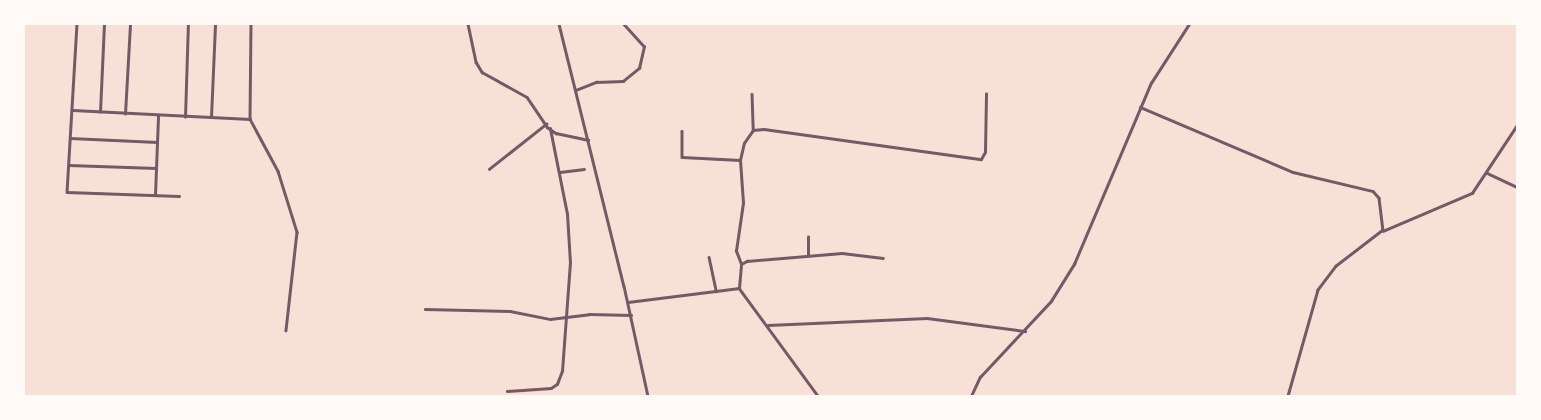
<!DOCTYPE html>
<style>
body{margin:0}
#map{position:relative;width:1541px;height:420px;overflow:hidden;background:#f7e1d7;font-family:"Public Sans",sans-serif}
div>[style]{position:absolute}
.minor>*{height:2.5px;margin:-1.25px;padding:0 1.25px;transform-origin:1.25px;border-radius:1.25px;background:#755966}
span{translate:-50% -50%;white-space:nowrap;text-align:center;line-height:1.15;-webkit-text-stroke:5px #fffaf5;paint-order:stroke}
.frame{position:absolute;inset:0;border:25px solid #fffaf5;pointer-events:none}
</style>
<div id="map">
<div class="minor">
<div style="left:77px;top:24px;width:168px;rotate:93.4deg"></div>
<div style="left:67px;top:192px;width:112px;rotate:2deg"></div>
<div style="left:251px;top:24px;width:95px;rotate:90.6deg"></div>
<div style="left:250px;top:119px;width:59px;rotate:61.7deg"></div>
<div style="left:278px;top:171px;width:64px;rotate:72.7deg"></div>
<div style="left:297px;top:232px;width:99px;rotate:96.4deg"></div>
<div style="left:468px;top:24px;width:39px;rotate:78deg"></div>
<div style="left:476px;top:62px;width:12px;rotate:59deg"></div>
<div style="left:482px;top:72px;width:51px;rotate:29.1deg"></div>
<div style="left:527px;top:97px;width:36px;rotate:56deg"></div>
<div style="left:547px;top:127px;width:11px;rotate:34deg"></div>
<div style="left:556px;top:133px;width:33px;rotate:12deg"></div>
<div style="left:559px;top:24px;width:270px;rotate:76.1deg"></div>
<div style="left:624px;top:286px;width:113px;rotate:77.7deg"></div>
<div style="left:576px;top:90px;width:22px;rotate:-22deg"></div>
<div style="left:596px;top:82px;width:27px;rotate:-2deg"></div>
<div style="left:623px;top:81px;width:21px;rotate:-39deg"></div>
<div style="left:639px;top:68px;width:22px;rotate:-77deg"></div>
<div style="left:644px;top:47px;width:31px;rotate:-132deg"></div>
<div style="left:752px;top:94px;width:36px;rotate:88deg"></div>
<div style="left:1140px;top:107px;width:166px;rotate:23deg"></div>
<div style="left:1293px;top:172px;width:82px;rotate:13.4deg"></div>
<div style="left:1373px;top:191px;width:9px;rotate:49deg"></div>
<div style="left:1379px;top:198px;width:32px;rotate:83deg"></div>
<div style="left:1383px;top:230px;width:59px;rotate:142.5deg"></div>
<div style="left:1336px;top:266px;width:30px;rotate:127deg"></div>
<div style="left:1318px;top:290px;width:110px;rotate:105.8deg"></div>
<div style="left:73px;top:110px;width:177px;rotate:2.9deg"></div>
<div style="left:100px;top:112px;width:88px;rotate:-87.4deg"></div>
<div style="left:125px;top:114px;width:90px;rotate:-86.8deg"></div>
<div style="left:185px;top:117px;width:93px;rotate:-88.2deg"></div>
<div style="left:211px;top:117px;width:93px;rotate:-87.5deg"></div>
<div style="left:682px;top:131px;width:26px;rotate:90deg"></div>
<div style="left:682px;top:157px;width:58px;rotate:3deg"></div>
<div style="left:70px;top:138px;width:87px;rotate:2.6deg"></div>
<div style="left:69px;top:165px;width:87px;rotate:2deg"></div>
<div style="left:489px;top:169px;width:73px;rotate:-38.3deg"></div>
<div style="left:560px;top:172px;width:24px;rotate:-7deg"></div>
<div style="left:1487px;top:173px;width:33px;rotate:25deg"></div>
<div style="left:155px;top:195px;width:79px;rotate:-87.8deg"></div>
<div style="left:1383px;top:231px;width:97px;rotate:-23.1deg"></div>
<div style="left:1472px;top:193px;width:82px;rotate:-56.5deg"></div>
<div style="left:808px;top:256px;width:19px;rotate:-90deg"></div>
<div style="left:709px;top:257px;width:35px;rotate:78deg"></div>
<div style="left:741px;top:264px;width:14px;rotate:-111deg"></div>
<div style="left:736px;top:251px;width:49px;rotate:-81.7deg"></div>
<div style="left:743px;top:203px;width:43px;rotate:-94deg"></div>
<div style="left:740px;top:160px;width:17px;rotate:-77deg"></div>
<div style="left:744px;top:143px;width:16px;rotate:-55deg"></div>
<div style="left:753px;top:130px;width:11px;rotate:-5deg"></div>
<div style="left:764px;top:129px;width:219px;rotate:7.9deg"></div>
<div style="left:981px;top:159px;width:8px;rotate:-60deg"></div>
<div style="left:985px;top:152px;width:58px;rotate:-89deg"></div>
<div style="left:739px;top:288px;width:24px;rotate:-85deg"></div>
<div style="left:741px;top:264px;width:7px;rotate:-27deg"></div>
<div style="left:747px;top:261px;width:95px;rotate:-4.8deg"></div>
<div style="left:842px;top:253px;width:41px;rotate:7deg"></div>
<div style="left:628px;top:302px;width:112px;rotate:-7.2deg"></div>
<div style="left:739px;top:288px;width:134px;rotate:53.8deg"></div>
<div style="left:425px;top:309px;width:85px;rotate:1.3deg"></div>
<div style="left:510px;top:311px;width:41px;rotate:11.3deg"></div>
<div style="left:550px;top:319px;width:39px;rotate:-7deg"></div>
<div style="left:589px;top:314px;width:42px;rotate:1.4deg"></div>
<div style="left:768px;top:325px;width:159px;rotate:-2.5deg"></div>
<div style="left:927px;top:318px;width:99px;rotate:7.6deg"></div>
<div style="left:507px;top:391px;width:44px;rotate:-3.9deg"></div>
<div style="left:551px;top:388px;width:7px;rotate:-34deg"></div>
<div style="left:557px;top:384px;width:14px;rotate:-69deg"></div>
<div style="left:562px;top:371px;width:108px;rotate:-85.8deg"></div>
<div style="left:570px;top:263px;width:49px;rotate:-93.5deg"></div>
<div style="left:567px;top:214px;width:87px;rotate:-101.3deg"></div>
<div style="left:971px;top:396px;width:21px;rotate:-65deg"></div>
<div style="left:980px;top:377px;width:104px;rotate:-46.9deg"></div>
<div style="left:1051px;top:301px;width:44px;rotate:-58.1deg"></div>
<div style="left:1074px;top:264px;width:197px;rotate:-67deg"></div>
<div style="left:1151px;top:83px;width:70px;rotate:-57.2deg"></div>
</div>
<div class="frame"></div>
</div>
